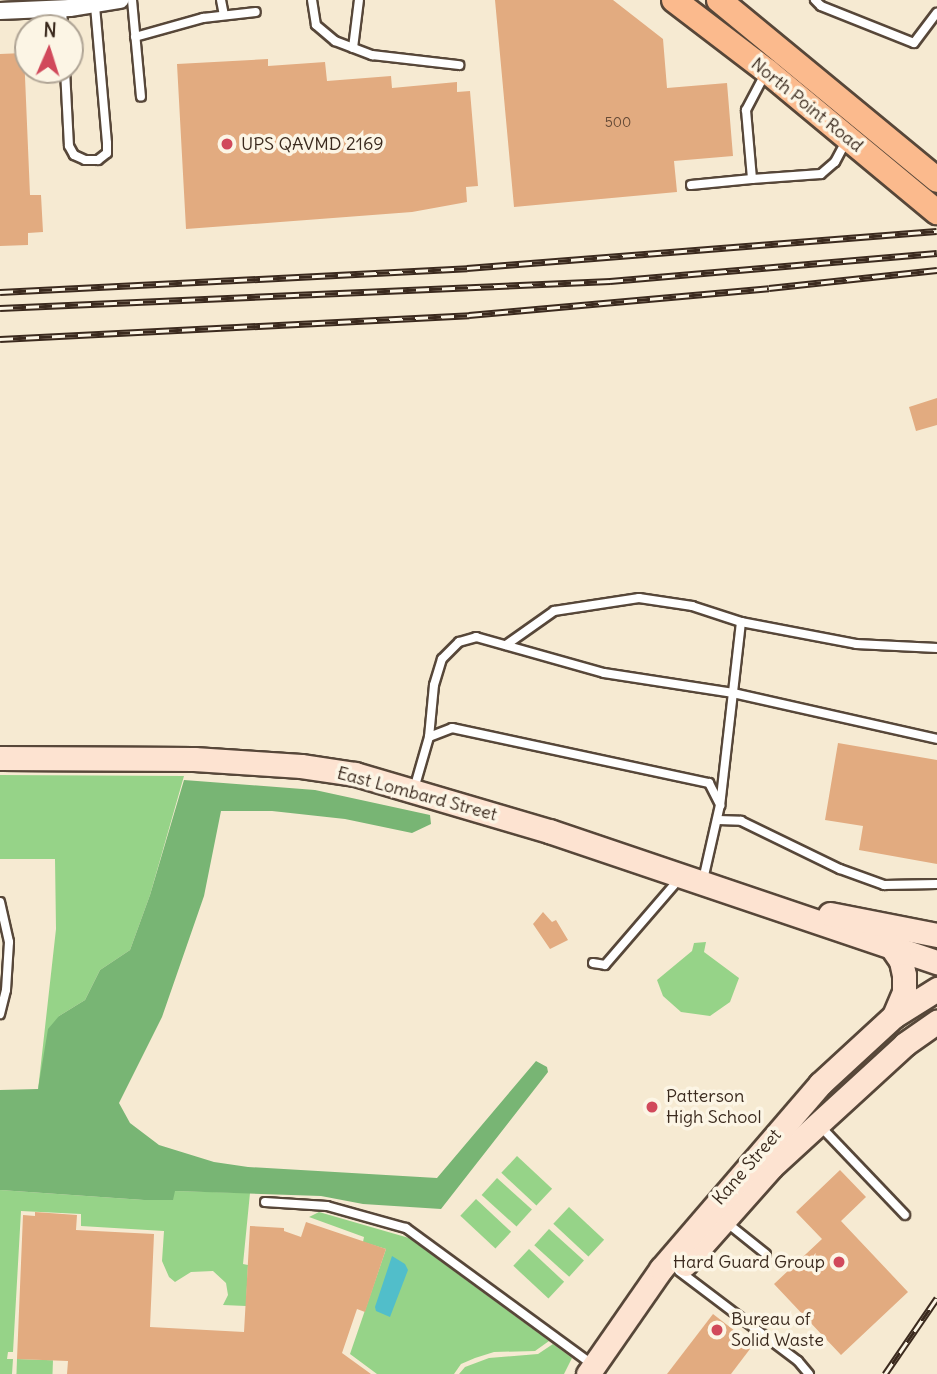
<!DOCTYPE html>
<style>
body{margin:0}
#map{position:relative;width:937px;height:1374px;overflow:hidden;background:#f6ead2;font-family:Delius,sans-serif}
div>[style]{position:absolute}
.green>*{inset:0;background:#96d388;transform-origin:0 0}
.forest>*{inset:0;background:#78b574}
.water>*{inset:0;background:#51beca}
.building>*{inset:0;background:#e2ab80}
.roads{filter:drop-shadow(2px 0 #574739) drop-shadow(-2px 0 #574739) drop-shadow(0 2px #574739) drop-shadow(0 -2px #574739)}
.lane>*{height:8px;margin:-4px;padding:0 4px;transform-origin:4px;border-radius:4px;background:#fff}
.street>*{height:16px;margin:-8px;padding:0 8px;transform-origin:8px;border-radius:8px;background:#fff}
.secondary>*{height:23px;margin:-11.5px;padding:0 11.5px;transform-origin:11.5px;border-radius:11.5px;background:#fde3d1}
.primary>*{height:24px;margin:-12px;padding:0 12px;transform-origin:12px;border-radius:12px;background:#fbba8d}
.rail>*{height:7px;margin-top:-3.5px;transform-origin:0;background:repeating-linear-gradient(90deg,#fcf5e5 0 13px,#3b2a1e 0 26px);box-sizing:border-box;border-block:2px solid #3b2a1e}
.dots>*{width:19px;height:19px;translate:-50% -50%;box-sizing:border-box;border:4px solid #fcf5e5;border-radius:50%}
span{translate:-50% -50%;white-space:nowrap;text-align:center;line-height:1.15;-webkit-text-stroke:7px #fcf5e5;paint-order:stroke}
.number-label{font-size:14px;color:#654a36}
.number-label span{-webkit-text-stroke-width:0}
.street-label{font-size:18px;color:#3b2a1e}
.poi-label{font-size:18px;color:#3b2a1e}
.left{translate:0 -50%;text-align:left}
.right{translate:-100% -50%;text-align:right}
.north{position:absolute;left:14px;top:14px;width:70px;height:70px;box-sizing:border-box;background:#fcf5e5;border:2px solid #afa495;border-radius:50%;rotate:3deg;font-size:19px;font-weight:700;line-height:28px;text-align:center;color:#3b2a1e}
.north::after{content:'';display:block;margin:auto;width:24px;height:32px;background:#d1495b;clip-path:polygon(50% 0,100% 100%,50% 72%,0 100%)}
</style>
<div id="map">
<div class="green">
<div style="clip-path:polygon(0 775px,184px 776px,150px 895px,130px 950px,100px 970px,85px 1000px,59px 1016px,38px 1090px,56px 929px,55px 859px,0 859px)"></div>
<div style="clip-path:polygon(706px 942px,704px 952px,739px 978px,730px 1002px,710px 1016px,681px 1012px,663px 996px,657px 980px,692px 951px,694px 943px)"></div>
<div style="left:517px;top:1156px;width:48px;height:23px;rotate:43deg"></div>
<div style="left:497px;top:1178px;width:47px;height:23px;rotate:42deg"></div>
<div style="clip-path:polygon(0 1190px,144px 1200px,172px 1200px,174px 1191px,250px 1193px,243px 1264px,248px 1265px,246px 1306px,223px 1305px,228px 1295px,226px 1283px,213px 1271px,191px 1272px,175px 1282px,169px 1277px,162px 1261px,164px 1231px,81px 1226px,81px 1214px,21px 1211px,13px 1352px,8px 1352px,7px 1359px,13px 1359px,12px 1374px,0 1374px)"></div>
<div style="left:476px;top:1199px;width:48px;height:23px;rotate:43deg"></div>
<div style="left:569px;top:1207px;width:48px;height:23px;rotate:43deg"></div>
<div style="clip-path:polygon(319px 1212px,409px 1238px,549px 1341px,535px 1351px,494px 1352px,475px 1358px,461px 1364px,454px 1374px,377px 1374px,350px 1354px,386px 1249px,363px 1242px,364px 1237px,309px 1217px)"></div>
<div style="left:549px;top:1229px;width:47px;height:22px;rotate:42deg"></div>
<div style="left:529px;top:1249px;width:48px;height:23px;rotate:43deg"></div>
<div style="clip-path:polygon(553px 1344px,572px 1358px,564px 1374px,459px 1374px,465px 1367px,489px 1358px,538px 1354px)"></div>
<div style="left:17px;top:1359px;width:36px;height:15px;rotate:2deg"></div>
</div>
<div class="forest">
<div style="clip-path:polygon(184px 780px,315px 790px,430px 815px,431px 824px,412px 833px,345px 819px,272px 811px,221px 811px,204px 896px,162px 1017px,119px 1103px,130px 1123px,159px 1145px,214px 1162px,248px 1167px,437px 1178px,536px 1061px,547px 1067px,548px 1072px,441px 1209px,363px 1204px,321px 1196px,175px 1191px,173px 1200px,144px 1200px,0 1190px,0 1090px,38px 1089px,48px 1029px,59px 1016px,85px 1000px,100px 970px,130px 950px,150px 895px)"></div>
</div>
<div class="water">
<div style="clip-path:polygon(392px 1256px,405px 1264px,408px 1270px,390px 1317px,376px 1311px,375px 1307px)"></div>
</div>
<div class="building">
<div style="clip-path:polygon(495px 0,613px 0,663px 39px,667px 88px,727px 83px,733px 156px,674px 161px,677px 192px,514px 207px)"></div>
<div style="clip-path:polygon(24px 53px,30px 195px,41px 195px,43px 232px,28px 233px,28px 245px,0 246px,0 54px)"></div>
<div style="clip-path:polygon(268px 59px,268px 66px,325px 62px,327px 81px,391px 76px,392px 88px,457px 82px,457px 92px,470px 91px,478px 186px,466px 187px,467px 202px,412px 212px,186px 229px,177px 64px)"></div>
<div style="clip-path:polygon(937px 398px,937px 425px,916px 431px,909px 407px)"></div>
<div style="clip-path:polygon(838px 743px,937px 760px,937px 864px,859px 850px,863px 826px,825px 820px)"></div>
<div style="clip-path:polygon(543px 912px,552px 922px,556px 920px,568px 940px,550px 949px,533px 924px)"></div>
<div style="clip-path:polygon(840px 1170px,866px 1197px,841px 1221px,908px 1292px,841px 1355px,774px 1284px,822px 1239px,796px 1212px)"></div>
<div style="clip-path:polygon(35px 1212px,77px 1215px,76px 1230px,154px 1234px,150px 1327px,244px 1332px,250px 1226px,284px 1228px,284px 1231px,301px 1237px,306px 1222px,386px 1249px,365px 1312px,357px 1309px,342px 1353px,371px 1374px,67px 1374px,68px 1361px,17px 1359px,23px 1215px,35px 1216px)"></div>
<div style="clip-path:polygon(713px 1314px,753px 1345px,731px 1374px,667px 1374px)"></div>
</div>
<div class="roads">
<div class="lane">
<div style="left:132px;top:0;width:97px;rotate:84.7deg"></div>
<div style="left:221px;top:0;width:15px;rotate:79deg"></div>
<div style="left:312px;top:0;width:25px;rotate:81deg"></div>
<div style="left:316px;top:25px;width:25px;rotate:40deg"></div>
<div style="left:335px;top:41px;width:40px;rotate:21deg"></div>
<div style="left:372px;top:55px;width:88px;rotate:6.6deg"></div>
<div style="left:815px;top:0;width:8px;rotate:45deg"></div>
<div style="left:821px;top:6px;width:100px;rotate:21.7deg"></div>
<div style="left:914px;top:43px;width:38px;rotate:-53deg"></div>
<div style="left:62px;top:8px;width:20px;rotate:87deg"></div>
<div style="left:135px;top:37px;width:71px;rotate:-15.6deg"></div>
<div style="left:203px;top:18px;width:53px;rotate:-6.5deg"></div>
<div style="left:353px;top:48px;width:48px;rotate:-82.9deg"></div>
<div style="left:65px;top:70px;width:76px;rotate:87deg"></div>
<div style="left:69px;top:146px;width:10px;rotate:61deg"></div>
<div style="left:74px;top:155px;width:12px;rotate:24deg"></div>
<div style="left:85px;top:160px;width:13px"></div>
<div style="left:98px;top:160px;width:11px;rotate:-38deg"></div>
<div style="left:107px;top:153px;width:10px;rotate:-90deg"></div>
<div style="left:107px;top:143px;width:139px;rotate:-95deg"></div>
<div style="left:765px;top:74px;width:41px;rotate:117.8deg"></div>
<div style="left:746px;top:110px;width:69px;rotate:85deg"></div>
<div style="left:752px;top:179px;width:69px;rotate:-4.1deg"></div>
<div style="left:821px;top:174px;width:18px;rotate:-41deg"></div>
<div style="left:835px;top:162px;width:24px;rotate:-62deg"></div>
<div style="left:691px;top:185px;width:61px;rotate:-5.6deg"></div>
<div style="left:741px;top:622px;width:117px;rotate:10.8deg"></div>
<div style="left:856px;top:644px;width:81px;rotate:2.8deg"></div>
<div style="left:506px;top:645px;width:59px;rotate:-35.3deg"></div>
<div style="left:554px;top:611px;width:86px;rotate:-8.7deg"></div>
<div style="left:639px;top:598px;width:54px;rotate:8.6deg"></div>
<div style="left:692px;top:606px;width:52px;rotate:18.1deg"></div>
<div style="left:741px;top:622px;width:184px;rotate:96.5deg"></div>
<div style="left:429px;top:737px;width:25px;rotate:-21deg"></div>
<div style="left:452px;top:728px;width:263px;rotate:12.1deg"></div>
<div style="left:709px;top:783px;width:25px;rotate:63deg"></div>
<div style="left:720px;top:805px;width:77px;rotate:102.8deg"></div>
<div style="left:414px;top:789px;width:54px;rotate:-73.9deg"></div>
<div style="left:429px;top:737px;width:52px;rotate:-84.5deg"></div>
<div style="left:434px;top:685px;width:27px;rotate:-73deg"></div>
<div style="left:442px;top:659px;width:24px;rotate:-45deg"></div>
<div style="left:459px;top:642px;width:18px;rotate:-16deg"></div>
<div style="left:476px;top:637px;width:133px;rotate:15.7deg"></div>
<div style="left:604px;top:673px;width:131px;rotate:8.8deg"></div>
<div style="left:733px;top:693px;width:209px;rotate:12.7deg"></div>
<div style="left:718px;top:820px;width:23px;rotate:2deg"></div>
<div style="left:741px;top:821px;width:110px;rotate:25.9deg"></div>
<div style="left:840px;top:869px;width:47px;rotate:20deg"></div>
<div style="left:884px;top:885px;width:53px;rotate:-1.1deg"></div>
<div style="left:0;top:902px;width:41px;rotate:77.3deg"></div>
<div style="left:9px;top:942px;width:48px;rotate:93.6deg"></div>
<div style="left:6px;top:990px;width:25px;rotate:104deg"></div>
<div style="left:593px;top:963px;width:12px;rotate:9deg"></div>
<div style="left:605px;top:965px;width:115px;rotate:-49.2deg"></div>
<div style="left:820px;top:1126px;width:123px;rotate:46.3deg"></div>
<div style="left:265px;top:1202px;width:62px;rotate:3.7deg"></div>
<div style="left:327px;top:1206px;width:82px;rotate:15.6deg"></div>
<div style="left:406px;top:1228px;width:230px;rotate:36.2deg"></div>
<div style="left:726px;top:1222px;width:51px;rotate:38.7deg"></div>
<div style="left:679px;top:1271px;width:149px;rotate:37.1deg"></div>
<div style="left:798px;top:1361px;width:17px;rotate:50deg"></div>
</div>
<div class="street">
<div style="left:0;top:11px;width:70px;rotate:-2.5deg"></div>
<div style="left:70px;top:8px;width:51px;rotate:-9.1deg"></div>
</div>
<div class="secondary">
<div style="left:0;top:758px;width:194px;rotate:0.3deg"></div>
<div style="left:194px;top:759px;width:107px;rotate:3.7deg"></div>
<div style="left:301px;top:766px;width:55px;rotate:8.4deg"></div>
<div style="left:355px;top:774px;width:202px;rotate:16.4deg"></div>
<div style="left:549px;top:831px;width:410px;rotate:18.7deg"></div>
<div style="left:830px;top:914px;width:109px;rotate:11.1deg"></div>
<div style="left:890px;top:945px;width:19px;rotate:55deg"></div>
<div style="left:901px;top:961px;width:14px;rotate:78deg"></div>
<div style="left:904px;top:975px;width:17px;rotate:90deg"></div>
<div style="left:904px;top:992px;width:26px;rotate:113deg"></div>
<div style="left:685px;top:1264px;width:130px;rotate:-48.4deg"></div>
<div style="left:771px;top:1167px;width:182px;rotate:-42.5deg"></div>
<div style="left:905px;top:1044px;width:39px;rotate:-35deg"></div>
<div style="left:588px;top:1374px;width:128px;rotate:-55.2deg"></div>
<div style="left:661px;top:1269px;width:244px;rotate:-49.3deg"></div>
<div style="left:820px;top:1084px;width:100px;rotate:-42.6deg"></div>
<div style="left:894px;top:1016px;width:51px;rotate:-32.1deg"></div>
</div>
<div class="primary">
<div style="left:674px;top:0;width:117px;rotate:37.4deg"></div>
<div style="left:767px;top:71px;width:221px;rotate:39.7deg"></div>
<div style="left:719px;top:0;width:283px;rotate:39.5deg"></div>
</div>
</div>
<div class="rail">
<div style="left:0;top:292px;width:468px;rotate:-2.9deg"></div>
<div style="left:467px;top:268px;width:471px;rotate:-4.5deg"></div>
<div style="left:0;top:308px;width:611px;rotate:-2.53deg"></div>
<div style="left:610px;top:281px;width:328px;rotate:-4.9deg"></div>
<div style="left:0;top:339px;width:470px;rotate:-2.9deg"></div>
<div style="left:469px;top:315px;width:301px;rotate:-5.1deg"></div>
<div style="left:769px;top:288px;width:169px;rotate:-6.1deg"></div>
<div style="left:885px;top:1374px;width:92px;rotate:-55.6deg"></div>
</div>
<div class="dots">
<div style="left:227px;top:144px;background:#d1495b"></div>
<div style="left:652px;top:1107px;background:#d1495b"></div>
<div style="left:839px;top:1262px;background:#d1495b"></div>
<div style="left:717px;top:1330px;background:#d1495b"></div>
</div>
<div class="number-label">
<span style="left:618px;top:122px">500</span>
</div>
<div class="street-label">
<span style="left:807px;top:105px;rotate:39deg">North Point Road</span>
<span style="left:417px;top:794px;rotate:15deg">East Lombard Street</span>
<span style="left:747px;top:1167px;rotate:-49deg">Kane Street</span>
</div>
<div class="poi-label">
<span class="left" style="left:241px;top:144px">UPS QAVMD 2169</span>
<span class="left" style="left:666px;top:1107px">Patterson<br>High School</span>
<span class="right" style="left:825px;top:1262px">Hard Guard Group</span>
<span class="left" style="left:731px;top:1330px">Bureau of<br>Solid Waste</span>
</div>
<div class="north">N</div>
</div>
